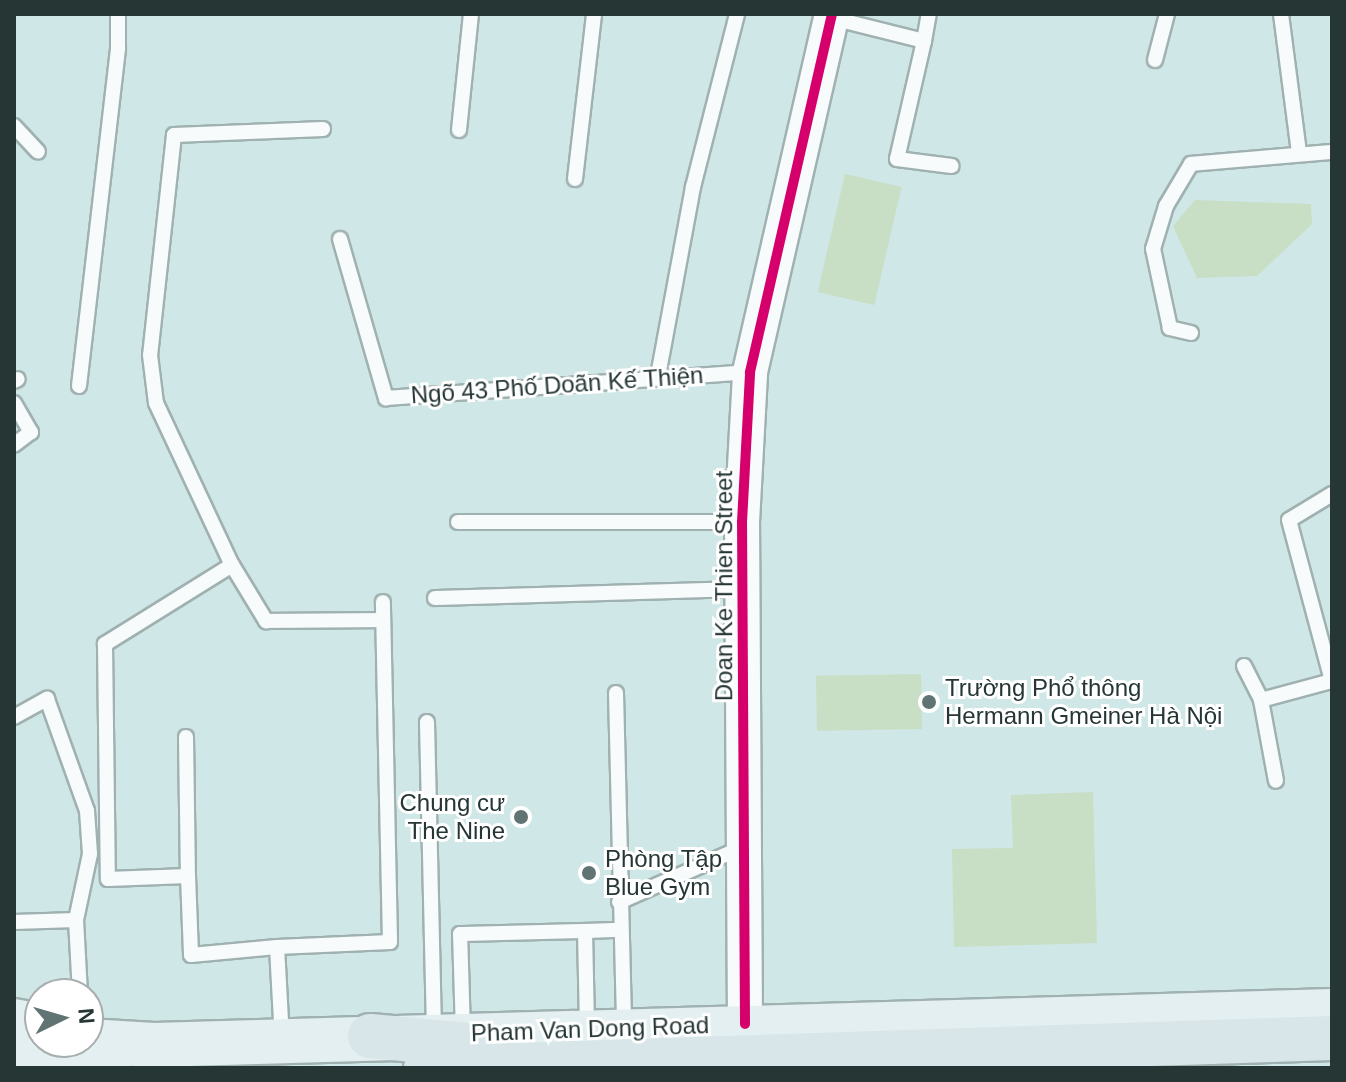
<!DOCTYPE html>
<meta charset="utf-8">
<style>
body{margin:0}
#map{position:relative;width:1346px;height:1082px;overflow:hidden;background:#cfe7e6;font-family:Helvetica,sans-serif}
div>[style]{position:absolute}
.green>*{inset:0;background:#c8dec5;transform-origin:0 0}
.roads{filter:drop-shadow(2px 0 #9fb1b0) drop-shadow(-2px 0 #9fb1b0) drop-shadow(0 2px #9fb1b0) drop-shadow(0 -2px #9fb1b0)}
.service>*{height:14px;margin:-7px;padding:0 7px;transform-origin:7px;border-radius:7px;background:#f8fbfb}
.tertiary>*{height:34px;margin:-17px;padding:0 17px;transform-origin:17px;border-radius:17px;background:#f8fbfb}
.primary>*{height:44px;margin:-22px;padding:0 22px;transform-origin:22px;border-radius:22px;background:#e4eff1}
.motorway>*{height:44px;margin:-22px;padding:0 22px;transform-origin:22px;border-radius:22px;background:#d8e6e9}
.cycleway>*{height:10px;margin:-5px;padding:0 5px;transform-origin:5px;border-radius:5px;background:#d6006c}
.dots>*{width:22px;height:22px;translate:-50% -50%;box-sizing:border-box;border:4px solid #fff;border-radius:50%}
span{translate:-50% -50%;white-space:nowrap;text-align:center;line-height:1.15;-webkit-text-stroke:6px #fff;paint-order:stroke}
.street-label{font-size:24px;color:#253635}
.poi-label{font-size:24px;color:#253635}
.left{translate:0 -50%;text-align:left}
.right{translate:-100% -50%;text-align:right}
.frame{position:absolute;inset:0;border:16px solid #253635;pointer-events:none}
.north{position:absolute;left:24px;top:978px;width:80px;height:80px;box-sizing:border-box;background:#fff;border:2px solid #a8afae;border-radius:50%;rotate:85deg;font-size:22px;font-weight:700;line-height:32px;text-align:center;color:#253635}
.north::after{content:'';display:block;margin:auto;width:28px;height:36px;background:#607473;clip-path:polygon(50% 0,100% 100%,50% 72%,0 100%)}
</style>
<div id="map">
<div class="green">
<div style="left:845px;top:174px;width:58px;height:121px;rotate:13deg"></div>
<div style="clip-path:polygon(1195px 200px,1311px 204px,1312px 224px,1257px 276px,1197px 278px,1173px 226px)"></div>
<div style="left:921px;top:674px;width:55px;height:105px;rotate:89deg"></div>
<div style="clip-path:polygon(1093px 792px,1097px 943px,954px 947px,952px 849px,1013px 848px,1011px 795px)"></div>
</div>
<div class="roads">
<div class="service">
<div style="left:1281px;top:14px;width:139px;rotate:82.6deg"></div>
<div style="left:832px;top:18px;width:95px;rotate:14deg"></div>
<div style="left:924px;top:41px;width:27px;rotate:-80deg"></div>
<div style="left:924px;top:41px;width:121px;rotate:102.9deg"></div>
<div style="left:897px;top:159px;width:55px;rotate:7.3deg"></div>
<div style="left:1155px;top:60px;width:48px;rotate:-75.4deg"></div>
<div style="left:14px;top:126px;width:35px;rotate:47deg"></div>
<div style="left:323px;top:129px;width:149px;rotate:177.7deg"></div>
<div style="left:174px;top:135px;width:221px;rotate:96.2deg"></div>
<div style="left:150px;top:355px;width:48px;rotate:82.9deg"></div>
<div style="left:156px;top:403px;width:179px;rotate:64.9deg"></div>
<div style="left:232px;top:565px;width:66px;rotate:58.7deg"></div>
<div style="left:266px;top:621px;width:117px;rotate:-0.5deg"></div>
<div style="left:459px;top:130px;width:117px;rotate:-84.1deg"></div>
<div style="left:575px;top:179px;width:166px;rotate:-83.4deg"></div>
<div style="left:340px;top:239px;width:166px;rotate:73.9deg"></div>
<div style="left:386px;top:398px;width:365px;rotate:-4.1deg"></div>
<div style="left:1191px;top:333px;width:22px;rotate:-167deg"></div>
<div style="left:1170px;top:328px;width:81px;rotate:-102.1deg"></div>
<div style="left:1153px;top:249px;width:45px;rotate:-73.2deg"></div>
<div style="left:1166px;top:206px;width:49px;rotate:-59.2deg"></div>
<div style="left:1191px;top:164px;width:142px;rotate:-4.9deg"></div>
<div style="left:658px;top:376px;width:192px;rotate:-79.5deg"></div>
<div style="left:693px;top:187px;width:179px;rotate:-75.7deg"></div>
<div style="left:14px;top:381px;width:4px;rotate:-27deg"></div>
<div style="left:79px;top:386px;width:341px;rotate:-83.4deg"></div>
<div style="left:118px;top:47px;width:33px;rotate:-90deg"></div>
<div style="left:14px;top:403px;width:34px;rotate:60deg"></div>
<div style="left:31px;top:432px;width:21px;rotate:143deg"></div>
<div style="left:1332px;top:494px;width:50px;rotate:148.8deg"></div>
<div style="left:1289px;top:520px;width:166px;rotate:75deg"></div>
<div style="left:458px;top:522px;width:284px"></div>
<div style="left:232px;top:565px;width:150px;rotate:148.1deg"></div>
<div style="left:105px;top:644px;width:235px;rotate:89.3deg"></div>
<div style="left:108px;top:879px;width:80px;rotate:-2.1deg"></div>
<div style="left:188px;top:876px;width:79px;rotate:87.8deg"></div>
<div style="left:191px;top:955px;width:86px;rotate:-5.3deg"></div>
<div style="left:277px;top:947px;width:92px;rotate:86.9deg"></div>
<div style="left:435px;top:598px;width:307px;rotate:-1.7deg"></div>
<div style="left:1244px;top:666px;width:38px;rotate:63deg"></div>
<div style="left:1261px;top:700px;width:82px;rotate:79.5deg"></div>
<div style="left:616px;top:693px;width:335px;rotate:88.6deg"></div>
<div style="left:1261px;top:700px;width:73px;rotate:-15deg"></div>
<div style="left:14px;top:717px;width:38px;rotate:-29deg"></div>
<div style="left:47px;top:699px;width:119px;rotate:70.3deg"></div>
<div style="left:87px;top:811px;width:43px;rotate:86deg"></div>
<div style="left:90px;top:854px;width:67px;rotate:102deg"></div>
<div style="left:76px;top:920px;width:74px;rotate:86.9deg"></div>
<div style="left:427px;top:722px;width:312px;rotate:88.7deg"></div>
<div style="left:186px;top:737px;width:139px;rotate:89.2deg"></div>
<div style="left:619px;top:902px;width:136px;rotate:-23.9deg"></div>
<div style="left:14px;top:922px;width:62px;rotate:-1.8deg"></div>
<div style="left:585px;top:931px;width:36px;rotate:-2deg"></div>
<div style="left:277px;top:947px;width:113px;rotate:-2.5deg"></div>
<div style="left:390px;top:942px;width:340px;rotate:-91.2deg"></div>
<div style="left:463px;top:1033px;width:99px;rotate:-91.7deg"></div>
<div style="left:460px;top:934px;width:125px;rotate:-1.4deg"></div>
<div style="left:585px;top:931px;width:96px;rotate:88.8deg"></div>
</div>
<div class="tertiary">
<div style="left:745px;top:1024px;width:502px;rotate:-90.34deg"></div>
<div style="left:742px;top:522px;width:150px;rotate:-86.9deg"></div>
<div style="left:750px;top:372px;width:367px;rotate:-77.1deg"></div>
</div>
<div class="primary">
<div style="left:14px;top:1021px;width:26px;rotate:11deg"></div>
<div style="left:88px;top:1041px;width:66px;rotate:3.5deg"></div>
<div style="left:154px;top:1045px;width:1178px;rotate:-1.65deg"></div>
<div style="left:14px;top:1054px;width:106px;rotate:-3.8deg"></div>
</div>
<div class="motorway">
<div style="left:370px;top:1036px;width:101px;rotate:5.1deg"></div>
<div style="left:426px;top:1068px;width:906px;rotate:-1.9deg"></div>
</div>
</div>
<div class="cycleway">
<div style="left:745px;top:1024px;width:502px;rotate:-90.34deg"></div>
<div style="left:742px;top:522px;width:150px;rotate:-86.9deg"></div>
<div style="left:750px;top:372px;width:367px;rotate:-77.1deg"></div>
</div>
<div class="dots">
<div style="left:929px;top:702px;background:#607473"></div>
<div style="left:521px;top:817px;background:#607473"></div>
<div style="left:589px;top:873px;background:#607473"></div>
</div>
<div class="street-label">
<span style="left:557px;top:385px;rotate:-4deg">Ngõ 43 Phố Doãn Kế Thiện</span>
<span style="left:724px;top:586px;rotate:-90deg">Doan Ke Thien Street</span>
<span style="left:590px;top:1029px;rotate:-2deg">Pham Van Dong Road</span>
</div>
<div class="poi-label">
<span class="left" style="left:945px;top:702px">Trường Phổ thông<br>Hermann Gmeiner Hà Nội</span>
<span class="right" style="left:505px;top:817px">Chung cư<br>The Nine</span>
<span class="left" style="left:605px;top:873px">Phòng Tập<br>Blue Gym</span>
</div>
<div class="frame"></div>
<div class="north">N</div>
</div>
